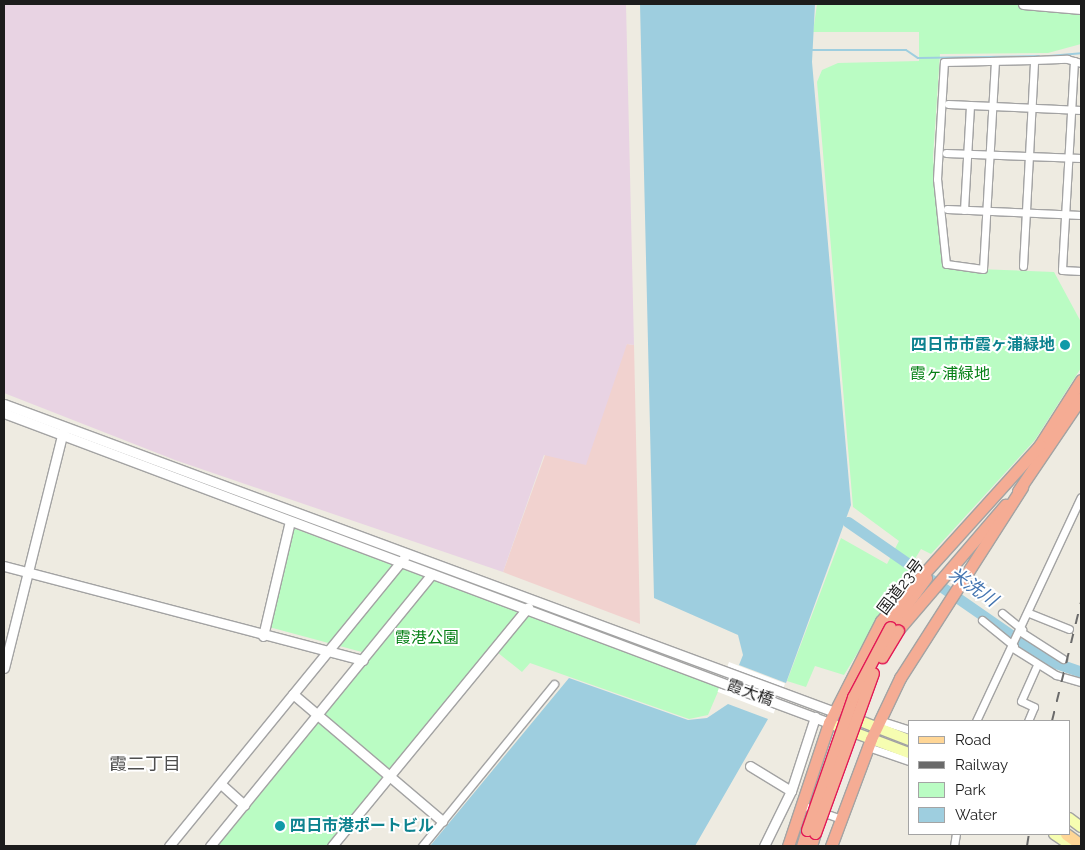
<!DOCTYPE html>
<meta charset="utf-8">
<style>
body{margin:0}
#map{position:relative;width:1085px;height:850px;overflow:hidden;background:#eeebe1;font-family:Raleway,"Noto Sans JP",sans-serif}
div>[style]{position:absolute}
.commercial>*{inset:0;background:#f1d2cf}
.industrial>*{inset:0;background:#e8d3e3}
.park>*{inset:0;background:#bafcc3}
.water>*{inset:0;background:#9ecedf}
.pier>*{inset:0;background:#fff;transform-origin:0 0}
.stream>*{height:2px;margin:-1px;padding:0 1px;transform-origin:1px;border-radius:1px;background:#9ecedf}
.river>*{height:11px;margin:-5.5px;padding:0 5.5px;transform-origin:5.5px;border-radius:5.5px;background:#9ecedf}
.roads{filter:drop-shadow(1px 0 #a3a3a3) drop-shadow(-1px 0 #a3a3a3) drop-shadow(0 1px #a3a3a3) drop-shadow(0 -1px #a3a3a3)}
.minor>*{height:7px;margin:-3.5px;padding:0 3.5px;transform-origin:3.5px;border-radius:3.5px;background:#fff}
.tertiary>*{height:9px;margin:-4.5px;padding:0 4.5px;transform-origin:4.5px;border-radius:4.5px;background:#fff}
.secondary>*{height:10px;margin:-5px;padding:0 5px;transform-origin:5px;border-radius:5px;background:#f6fdb1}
.primary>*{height:11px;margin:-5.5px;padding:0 5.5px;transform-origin:5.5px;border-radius:5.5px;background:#ffd696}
.trunk>*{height:11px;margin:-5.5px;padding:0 5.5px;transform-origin:5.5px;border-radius:5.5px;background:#f5ac94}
.rail>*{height:2px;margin-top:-1px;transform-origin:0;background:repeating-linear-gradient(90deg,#6a6a6a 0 10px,transparent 0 20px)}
.bridges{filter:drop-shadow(1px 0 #e21955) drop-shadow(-1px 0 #e21955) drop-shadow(0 1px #e21955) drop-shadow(0 -1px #e21955)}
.trunk-bridge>*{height:11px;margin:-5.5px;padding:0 5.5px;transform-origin:5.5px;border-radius:5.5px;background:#f5ac94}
.dots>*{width:14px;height:14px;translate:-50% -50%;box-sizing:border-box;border:2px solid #fff;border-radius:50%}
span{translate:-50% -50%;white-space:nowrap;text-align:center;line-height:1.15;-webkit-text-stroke:4px #fff;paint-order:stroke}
.culture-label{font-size:16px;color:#0d838f;font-weight:700}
.right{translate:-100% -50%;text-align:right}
.left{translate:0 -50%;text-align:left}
.park-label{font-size:16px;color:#058015}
.street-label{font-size:16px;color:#1c1c1c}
.water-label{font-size:18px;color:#4475b1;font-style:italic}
.neighbourhood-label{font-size:18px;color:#4f4f4f}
.frame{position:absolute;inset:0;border:5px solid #1c1c1c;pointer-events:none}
.legend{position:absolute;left:908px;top:720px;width:162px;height:115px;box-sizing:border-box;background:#fff;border:1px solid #a4a4a4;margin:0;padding:6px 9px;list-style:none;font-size:15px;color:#1c1c1c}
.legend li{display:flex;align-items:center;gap:10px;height:25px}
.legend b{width:25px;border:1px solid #a4a4a4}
</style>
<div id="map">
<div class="commercial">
<div style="clip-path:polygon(627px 344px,634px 345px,640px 624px,503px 572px,545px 455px)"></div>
</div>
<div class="industrial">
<div style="clip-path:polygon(4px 4px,626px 4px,634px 345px,627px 344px,586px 465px,544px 455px,503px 572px,175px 460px,4px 393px)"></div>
</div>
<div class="park">
<div style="clip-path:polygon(817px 4px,1081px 4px,1081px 44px,1048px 53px,940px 54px,933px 157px,943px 260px,977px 269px,1054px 272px,1081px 322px,1081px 368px,1035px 440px,931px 554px,921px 549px,844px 675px,815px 666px,806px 687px,787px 681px,841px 538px,887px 564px,899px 541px,853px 507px,817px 82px,822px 70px,838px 63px,919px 61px,919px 32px,813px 32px)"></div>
<div style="clip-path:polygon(293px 528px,720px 687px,708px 715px,689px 719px,530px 663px,522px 672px,492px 648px,326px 846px,218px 846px,373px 655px,269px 627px)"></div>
</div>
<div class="water">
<div style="clip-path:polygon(640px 4px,815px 4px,812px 62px,851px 505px,786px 683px,739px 665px,743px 655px,738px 635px,654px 598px)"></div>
<div style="clip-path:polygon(569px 678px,688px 720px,707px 718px,728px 704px,768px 719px,695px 846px,430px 846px)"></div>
</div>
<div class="pier">
<div style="left:729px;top:662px;width:60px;height:32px;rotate:21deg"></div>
</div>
<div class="stream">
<div style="left:812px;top:50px;width:94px"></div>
<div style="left:906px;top:50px;width:14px;rotate:34deg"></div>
<div style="left:918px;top:58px;width:121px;rotate:-0.9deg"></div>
<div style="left:1049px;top:56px;width:32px;rotate:-5deg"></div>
</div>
<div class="river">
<div style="left:848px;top:522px;width:242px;rotate:34.7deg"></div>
<div style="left:1047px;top:660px;width:36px;rotate:19deg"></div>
</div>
<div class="roads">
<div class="minor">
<div style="left:995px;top:61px;width:208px;rotate:93.3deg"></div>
<div style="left:983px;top:269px;width:37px;rotate:-172deg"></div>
<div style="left:946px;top:264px;width:85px;rotate:-96deg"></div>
<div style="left:937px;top:179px;width:117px;rotate:-86.6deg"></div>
<div style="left:944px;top:62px;width:90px;rotate:-1.3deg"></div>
<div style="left:1034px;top:60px;width:33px;rotate:-2deg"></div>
<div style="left:1067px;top:59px;width:15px;rotate:16deg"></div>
<div style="left:1074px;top:61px;width:209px;rotate:93.3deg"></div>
<div style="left:1062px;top:270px;width:19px;rotate:3deg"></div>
<div style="left:948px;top:104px;width:133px;rotate:2.6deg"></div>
<div style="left:946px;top:153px;width:135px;rotate:2.1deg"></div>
<div style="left:947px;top:209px;width:134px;rotate:2.6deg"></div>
<div style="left:964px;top:210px;width:105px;rotate:-86.7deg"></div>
<div style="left:1023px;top:266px;width:206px;rotate:-86.9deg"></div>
<div style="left:1002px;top:613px;width:26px;rotate:39deg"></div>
<div style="left:1029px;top:613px;width:43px;rotate:21.8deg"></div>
<div style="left:982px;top:620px;width:41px;rotate:39.1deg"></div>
<div style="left:1021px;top:632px;width:50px;rotate:32.7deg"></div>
<div style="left:1013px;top:648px;width:51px;rotate:32.1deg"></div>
<div style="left:1056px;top:675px;width:26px;rotate:16deg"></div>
<div style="left:879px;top:720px;width:32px;rotate:18deg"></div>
<div style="left:976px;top:721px;width:247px;rotate:-64.9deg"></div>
<div style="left:1028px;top:721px;width:15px;rotate:-67deg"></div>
<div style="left:1034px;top:707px;width:14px;rotate:-155deg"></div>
<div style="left:1021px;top:701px;width:39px;rotate:-66deg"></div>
<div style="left:868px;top:747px;width:43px;rotate:18.9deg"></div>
<div style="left:802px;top:805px;width:41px;rotate:19.7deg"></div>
<div style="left:422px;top:846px;width:209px;rotate:-50.8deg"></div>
<div style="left:954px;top:846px;width:12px;rotate:-81deg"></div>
</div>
<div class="tertiary">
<div style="left:1023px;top:4px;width:58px;rotate:4.9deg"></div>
<div style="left:4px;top:404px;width:886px;rotate:20.34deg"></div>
<div style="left:4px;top:413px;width:881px;rotate:20.59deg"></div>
<div style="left:4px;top:566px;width:371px;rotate:14.7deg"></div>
<div style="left:263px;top:636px;width:118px;rotate:-76.8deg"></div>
<div style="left:4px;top:668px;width:244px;rotate:-76deg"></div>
<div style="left:293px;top:694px;width:196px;rotate:40.4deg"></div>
<div style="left:750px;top:766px;width:48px;rotate:31.4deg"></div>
<div style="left:222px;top:785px;width:30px;rotate:42deg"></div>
<div style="left:169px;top:846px;width:372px;rotate:-50.8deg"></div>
<div style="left:210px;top:846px;width:351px;rotate:-50.8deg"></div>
<div style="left:332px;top:846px;width:309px;rotate:-50.6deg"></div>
<div style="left:764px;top:846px;width:61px;rotate:-63.9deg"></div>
<div style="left:791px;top:791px;width:78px;rotate:-72deg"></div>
</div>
<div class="secondary">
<div style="left:850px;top:717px;width:63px;rotate:21.3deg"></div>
<div style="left:829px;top:723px;width:85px;rotate:20.6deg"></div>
<div style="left:1069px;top:818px;width:15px;rotate:37deg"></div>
<div style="left:1054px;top:834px;width:22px;rotate:34deg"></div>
</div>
<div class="primary">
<div style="left:1066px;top:834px;width:19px;rotate:36deg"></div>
</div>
<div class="trunk">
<div style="left:1036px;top:451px;width:84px;rotate:-57.6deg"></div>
<div style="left:1018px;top:491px;width:112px;rotate:-55.9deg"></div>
<div style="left:890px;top:627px;width:61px;rotate:-53.7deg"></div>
<div style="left:898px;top:630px;width:165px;rotate:-49.4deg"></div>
<div style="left:788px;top:846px;width:130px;rotate:-71.6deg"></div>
<div style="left:829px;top:723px;width:114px;rotate:-63deg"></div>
<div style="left:881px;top:621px;width:237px;rotate:-47.9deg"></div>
<div style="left:802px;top:846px;width:17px;rotate:-73deg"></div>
<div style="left:811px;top:846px;width:14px;rotate:-73deg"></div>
<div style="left:831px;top:846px;width:114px;rotate:-69.5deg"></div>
<div style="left:871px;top:739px;width:68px;rotate:-64.6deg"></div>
<div style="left:900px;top:678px;width:227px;rotate:-57.4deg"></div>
</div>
</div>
<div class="rail">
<div style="left:1052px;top:721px;width:122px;rotate:-76.3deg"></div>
<div style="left:1027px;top:846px;width:12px;rotate:-81deg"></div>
</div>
<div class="bridges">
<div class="trunk-bridge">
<div style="left:882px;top:657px;width:31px;rotate:-59deg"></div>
<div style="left:807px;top:830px;width:141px;rotate:-70.9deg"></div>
<div style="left:853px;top:697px;width:79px;rotate:-62.1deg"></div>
<div style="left:815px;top:833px;width:170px;rotate:-70.1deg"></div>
</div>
</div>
<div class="dots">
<div style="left:1065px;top:345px;background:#0f9aa8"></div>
<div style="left:280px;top:826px;background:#0f9aa8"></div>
</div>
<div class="culture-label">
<span class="right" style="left:1055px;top:345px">四日市市霞ヶ浦緑地</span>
<span class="left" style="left:290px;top:826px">四日市港ポートビル</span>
</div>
<div class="park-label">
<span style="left:950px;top:374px">霞ヶ浦緑地</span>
<span style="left:427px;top:638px">霞港公園</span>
</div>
<div class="street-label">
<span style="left:901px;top:587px;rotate:-53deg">国道23号</span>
<span style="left:750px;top:693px;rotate:20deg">霞大橋</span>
</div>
<div class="water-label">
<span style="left:973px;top:587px;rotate:35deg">米洗川</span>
</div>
<div class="neighbourhood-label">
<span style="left:145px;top:764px">霞二丁目</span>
</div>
<div class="frame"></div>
<ul class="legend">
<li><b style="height:6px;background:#ffd696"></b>Road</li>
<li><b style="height:6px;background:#6a6a6a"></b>Railway</li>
<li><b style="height:14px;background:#bafcc3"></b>Park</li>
<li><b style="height:14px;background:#9ecedf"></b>Water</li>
</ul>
</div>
